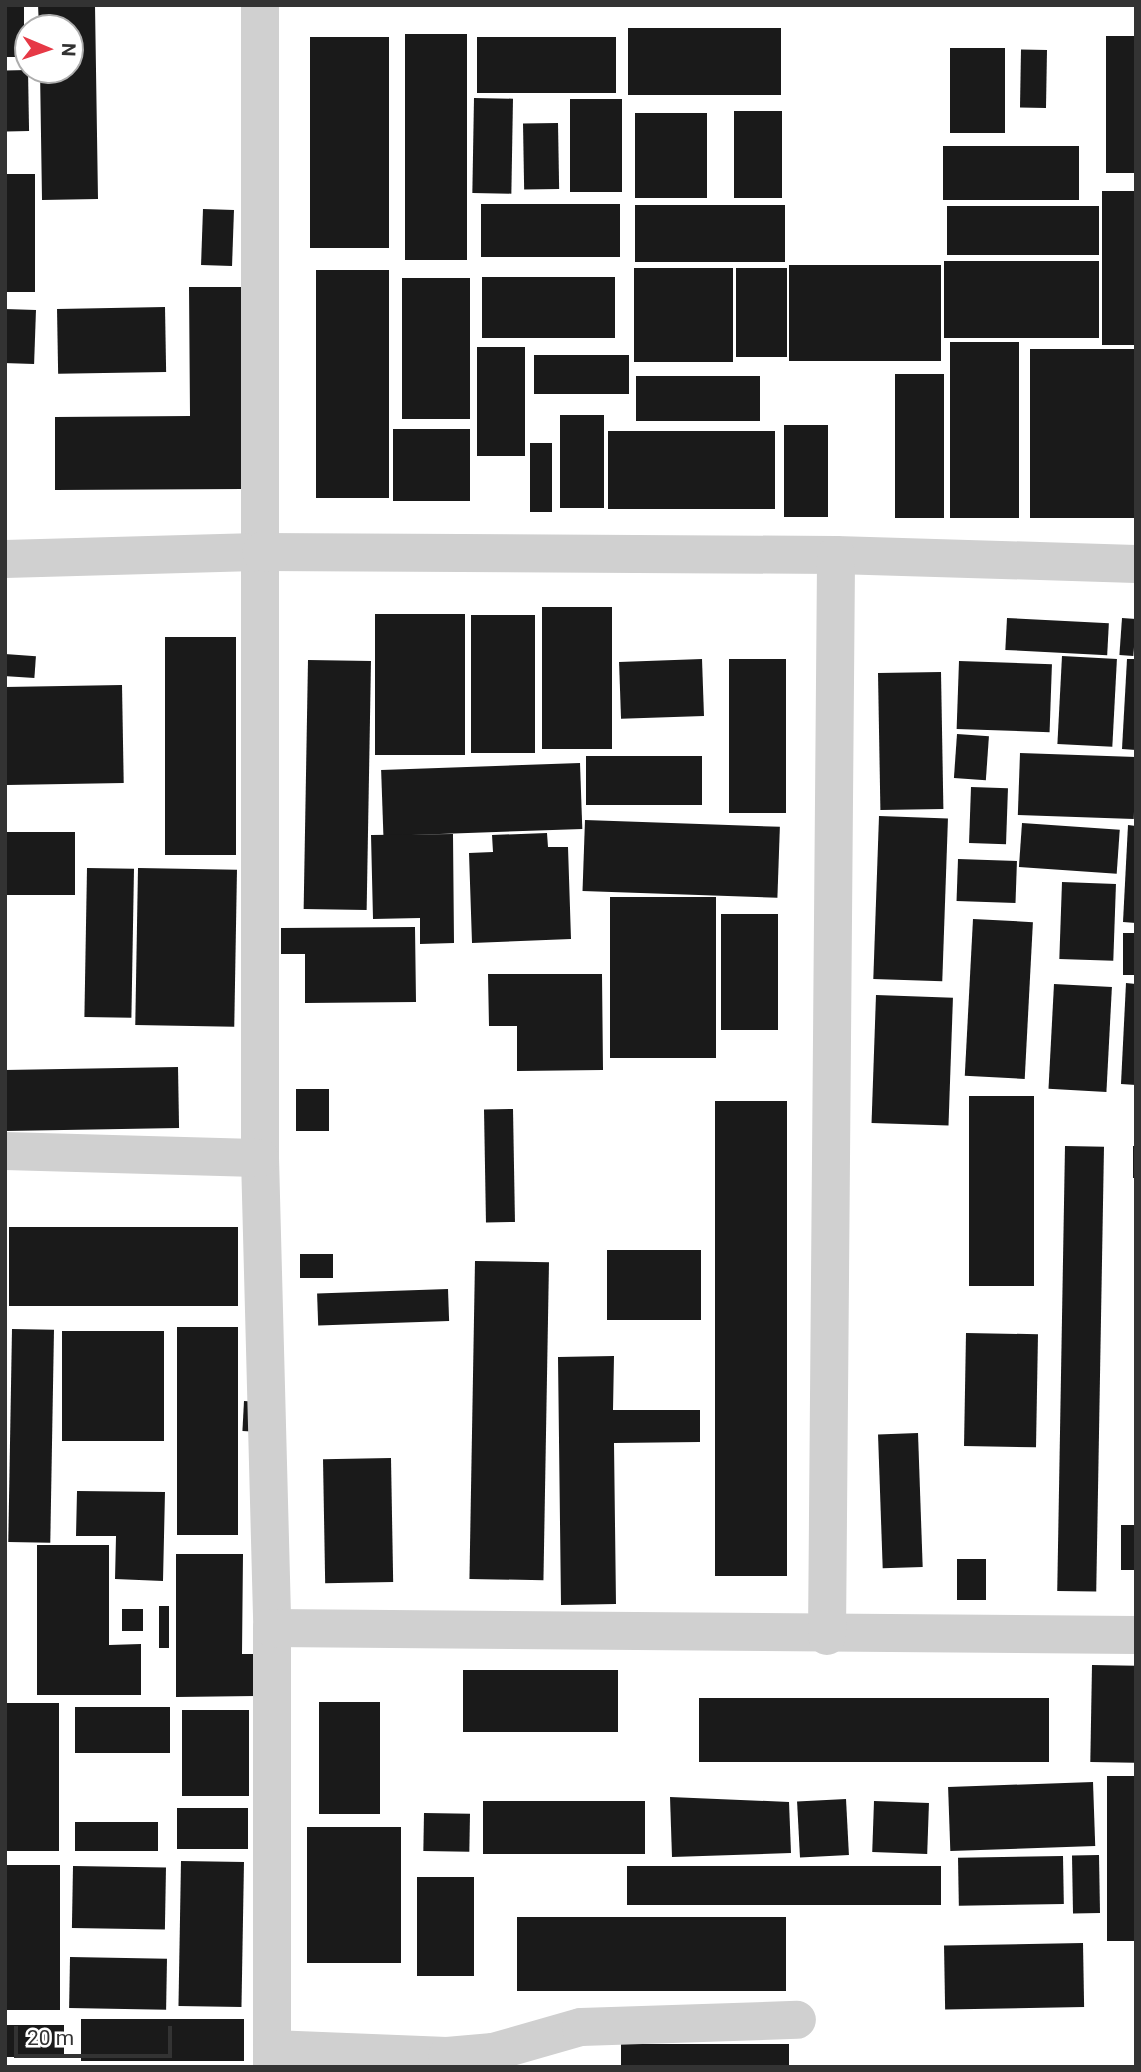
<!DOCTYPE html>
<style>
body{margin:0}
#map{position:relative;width:1141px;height:2072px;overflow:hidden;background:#fff;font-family:Roboto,sans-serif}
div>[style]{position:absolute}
.building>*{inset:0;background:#1a1a1a;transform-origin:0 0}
.minor>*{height:38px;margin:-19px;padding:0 19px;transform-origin:19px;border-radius:19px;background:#d0d0d0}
span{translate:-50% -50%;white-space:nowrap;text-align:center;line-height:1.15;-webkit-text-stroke:7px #fff;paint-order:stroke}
.frame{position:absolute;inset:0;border:7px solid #333;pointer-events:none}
.north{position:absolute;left:14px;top:14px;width:70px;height:70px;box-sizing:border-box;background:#fff;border:2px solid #adadad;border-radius:50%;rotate:92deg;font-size:19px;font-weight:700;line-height:28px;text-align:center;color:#333}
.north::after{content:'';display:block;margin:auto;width:24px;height:32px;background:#e63946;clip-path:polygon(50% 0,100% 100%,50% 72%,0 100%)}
.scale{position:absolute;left:14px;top:2026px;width:158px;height:32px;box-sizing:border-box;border:4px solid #333;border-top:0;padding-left:9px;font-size:21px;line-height:24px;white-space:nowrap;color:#333;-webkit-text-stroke:5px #fff;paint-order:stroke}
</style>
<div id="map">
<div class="building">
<div style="left:5px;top:5px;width:19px;height:52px"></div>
<div style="clip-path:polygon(38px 5px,95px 5px,98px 199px,42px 200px,40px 70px,70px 70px,70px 28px,39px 28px)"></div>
<div style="left:628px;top:28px;width:153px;height:67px"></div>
<div style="left:467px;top:34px;width:226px;height:62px;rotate:90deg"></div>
<div style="left:1106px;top:36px;width:30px;height:137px"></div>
<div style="left:389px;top:37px;width:211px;height:79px;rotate:90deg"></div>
<div style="left:477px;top:37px;width:139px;height:56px"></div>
<div style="left:1005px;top:48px;width:85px;height:55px;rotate:90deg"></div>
<div style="left:1047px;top:50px;width:58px;height:26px;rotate:91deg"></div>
<div style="left:28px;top:70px;width:61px;height:23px;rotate:89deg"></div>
<div style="left:474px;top:98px;width:39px;height:95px;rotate:1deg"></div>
<div style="left:570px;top:99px;width:52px;height:93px"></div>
<div style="left:734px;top:111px;width:48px;height:87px"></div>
<div style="left:707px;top:113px;width:85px;height:72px;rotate:90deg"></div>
<div style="left:558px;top:123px;width:66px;height:35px;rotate:89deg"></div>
<div style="left:1079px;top:146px;width:54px;height:136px;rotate:90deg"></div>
<div style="left:5px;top:174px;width:30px;height:118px"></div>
<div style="left:1136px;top:191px;width:154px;height:34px;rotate:90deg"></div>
<div style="left:481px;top:204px;width:139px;height:53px"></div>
<div style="left:635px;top:205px;width:150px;height:57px"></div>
<div style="left:1099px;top:206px;width:49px;height:152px;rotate:90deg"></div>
<div style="left:203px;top:209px;width:31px;height:56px;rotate:2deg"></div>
<div style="left:944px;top:261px;width:155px;height:77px"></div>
<div style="left:789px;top:265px;width:152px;height:96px"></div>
<div style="left:634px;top:268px;width:99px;height:94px"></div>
<div style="left:736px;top:268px;width:51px;height:89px"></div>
<div style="left:316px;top:270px;width:73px;height:228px"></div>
<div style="left:482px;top:277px;width:133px;height:61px"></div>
<div style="left:402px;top:278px;width:68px;height:141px"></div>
<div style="clip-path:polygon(189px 287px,243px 287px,243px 489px,55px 490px,55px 417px,190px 416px)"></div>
<div style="left:165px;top:307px;width:65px;height:108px;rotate:89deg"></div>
<div style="left:5px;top:309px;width:31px;height:54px;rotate:2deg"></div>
<div style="left:950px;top:342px;width:69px;height:176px"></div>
<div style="left:477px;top:347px;width:48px;height:109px"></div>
<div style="left:1136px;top:349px;width:169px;height:106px;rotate:90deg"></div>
<div style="left:534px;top:355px;width:95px;height:39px"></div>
<div style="left:895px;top:374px;width:49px;height:144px"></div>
<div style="left:636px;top:376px;width:124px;height:45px"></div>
<div style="left:560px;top:415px;width:44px;height:93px"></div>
<div style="left:784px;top:425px;width:44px;height:92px"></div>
<div style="left:393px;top:429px;width:77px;height:72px"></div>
<div style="left:608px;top:431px;width:167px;height:78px"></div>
<div style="left:530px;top:443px;width:22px;height:69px"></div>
<div style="left:612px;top:607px;width:142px;height:70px;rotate:90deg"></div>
<div style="left:375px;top:614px;width:90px;height:141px"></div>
<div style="left:535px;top:615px;width:138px;height:64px;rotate:90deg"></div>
<div style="left:1007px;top:618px;width:102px;height:32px;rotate:3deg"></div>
<div style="left:1122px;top:618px;width:14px;height:37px;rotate:4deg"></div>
<div style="left:165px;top:637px;width:71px;height:218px"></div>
<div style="left:5px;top:654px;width:31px;height:22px;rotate:4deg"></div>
<div style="left:1062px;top:656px;width:55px;height:88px;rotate:3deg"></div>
<div style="left:702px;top:659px;width:57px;height:83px;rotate:88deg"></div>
<div style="left:729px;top:659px;width:57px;height:154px"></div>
<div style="clip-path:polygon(1127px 659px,1136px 659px,1136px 750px,1122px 749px)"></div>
<div style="left:308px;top:660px;width:63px;height:249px;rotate:1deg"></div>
<div style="left:959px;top:661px;width:93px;height:68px;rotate:2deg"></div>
<div style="left:941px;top:672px;width:137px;height:63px;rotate:89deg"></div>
<div style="left:122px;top:685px;width:98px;height:117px;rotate:89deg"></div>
<div style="left:957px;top:734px;width:32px;height:44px;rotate:4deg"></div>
<div style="left:1020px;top:753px;width:116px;height:62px;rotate:2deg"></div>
<div style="left:702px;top:756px;width:49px;height:116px;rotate:90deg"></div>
<div style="left:580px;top:763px;width:66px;height:199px;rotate:88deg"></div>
<div style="left:971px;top:787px;width:37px;height:56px;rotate:2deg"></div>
<div style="left:879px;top:816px;width:69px;height:163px;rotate:2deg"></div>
<div style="left:585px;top:820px;width:195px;height:71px;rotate:2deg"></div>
<div style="left:1022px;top:823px;width:98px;height:44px;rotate:4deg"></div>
<div style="clip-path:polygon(1128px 825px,1136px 826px,1136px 923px,1123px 922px)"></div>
<div style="left:5px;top:832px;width:70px;height:63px"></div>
<div style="clip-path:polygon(547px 833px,548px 847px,568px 847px,571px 939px,472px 943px,469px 853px,493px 852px,492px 835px)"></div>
<div style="clip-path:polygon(453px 834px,454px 943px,420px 944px,420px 918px,373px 919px,371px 835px)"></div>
<div style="left:958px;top:859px;width:59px;height:42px;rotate:2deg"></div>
<div style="left:87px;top:868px;width:47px;height:149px;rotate:1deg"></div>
<div style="left:138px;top:868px;width:99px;height:157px;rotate:1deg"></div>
<div style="left:1062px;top:882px;width:54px;height:77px;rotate:2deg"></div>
<div style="left:716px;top:897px;width:161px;height:106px;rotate:90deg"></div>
<div style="left:778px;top:914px;width:116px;height:57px;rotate:90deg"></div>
<div style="left:973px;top:919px;width:60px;height:157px;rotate:3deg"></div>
<div style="clip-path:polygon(415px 927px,416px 1002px,305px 1003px,305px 954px,281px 954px,281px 928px)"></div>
<div style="left:1123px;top:933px;width:13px;height:42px"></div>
<div style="clip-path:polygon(488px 974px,602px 974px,603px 1070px,517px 1071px,517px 1026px,489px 1026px)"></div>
<div style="clip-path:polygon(1126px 983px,1136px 984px,1136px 1085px,1121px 1084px)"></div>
<div style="left:1054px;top:984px;width:58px;height:105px;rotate:3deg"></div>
<div style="left:876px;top:995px;width:77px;height:128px;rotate:2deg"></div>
<div style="left:178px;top:1067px;width:61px;height:173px;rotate:89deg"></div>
<div style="left:329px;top:1089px;width:42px;height:33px;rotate:90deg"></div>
<div style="left:969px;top:1096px;width:65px;height:190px"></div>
<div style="left:715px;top:1101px;width:72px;height:475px"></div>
<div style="left:513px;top:1109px;width:113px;height:29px;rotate:89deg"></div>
<div style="left:1065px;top:1146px;width:39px;height:445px;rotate:1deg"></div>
<div style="left:1133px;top:1146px;width:3px;height:32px"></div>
<div style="left:9px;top:1227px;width:229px;height:79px"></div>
<div style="left:701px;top:1250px;width:70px;height:94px;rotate:90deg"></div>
<div style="left:333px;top:1254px;width:24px;height:33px;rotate:90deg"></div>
<div style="left:475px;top:1261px;width:74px;height:318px;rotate:1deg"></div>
<div style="left:448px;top:1289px;width:32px;height:131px;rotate:88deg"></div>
<div style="left:238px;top:1327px;width:208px;height:61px;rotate:90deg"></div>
<div style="left:12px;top:1329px;width:42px;height:213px;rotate:1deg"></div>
<div style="left:62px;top:1331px;width:102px;height:110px"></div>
<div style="left:966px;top:1333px;width:72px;height:113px;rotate:1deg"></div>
<div style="clip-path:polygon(614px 1356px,613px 1410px,700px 1410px,700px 1442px,614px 1443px,616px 1604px,561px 1605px,558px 1357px)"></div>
<div style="left:244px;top:1401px;width:18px;height:30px;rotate:3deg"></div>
<div style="left:918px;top:1433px;width:134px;height:40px;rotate:88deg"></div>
<div style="left:391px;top:1458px;width:124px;height:68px;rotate:89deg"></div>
<div style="clip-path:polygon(77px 1491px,165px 1492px,163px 1581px,115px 1579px,116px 1536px,76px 1536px)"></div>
<div style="left:1121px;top:1525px;width:15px;height:45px"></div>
<div style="clip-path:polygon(37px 1545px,109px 1545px,109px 1645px,141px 1644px,141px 1695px,37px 1695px)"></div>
<div style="clip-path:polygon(176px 1554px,243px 1554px,242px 1654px,259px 1654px,259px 1696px,176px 1697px)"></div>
<div style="left:957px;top:1559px;width:29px;height:41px"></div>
<div style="left:159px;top:1606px;width:10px;height:42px"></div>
<div style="left:122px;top:1609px;width:21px;height:22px"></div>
<div style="left:1092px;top:1665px;width:44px;height:97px;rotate:1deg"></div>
<div style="left:463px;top:1670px;width:155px;height:62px"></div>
<div style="left:699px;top:1698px;width:350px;height:64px"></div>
<div style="left:319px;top:1702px;width:61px;height:112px"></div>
<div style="left:5px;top:1703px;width:54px;height:148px"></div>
<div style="left:170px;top:1707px;width:46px;height:95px;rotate:90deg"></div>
<div style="left:182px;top:1710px;width:67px;height:86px"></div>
<div style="left:1107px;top:1776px;width:29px;height:165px"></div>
<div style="left:1093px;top:1782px;width:64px;height:145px;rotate:88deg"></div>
<div style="clip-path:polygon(670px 1797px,789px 1802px,791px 1853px,672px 1857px)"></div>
<div style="left:846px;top:1799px;width:56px;height:49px;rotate:87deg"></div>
<div style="left:483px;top:1801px;width:162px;height:53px"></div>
<div style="left:874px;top:1801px;width:55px;height:51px;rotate:2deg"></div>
<div style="left:177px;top:1808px;width:71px;height:41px"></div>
<div style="left:424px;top:1813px;width:46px;height:38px;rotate:1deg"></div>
<div style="left:75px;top:1822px;width:83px;height:29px"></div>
<div style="left:307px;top:1827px;width:94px;height:136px"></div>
<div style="left:1099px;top:1855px;width:58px;height:27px;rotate:89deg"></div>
<div style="left:1063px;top:1856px;width:48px;height:105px;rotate:89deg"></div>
<div style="left:181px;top:1861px;width:63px;height:145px;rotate:1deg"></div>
<div style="left:5px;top:1865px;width:55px;height:145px"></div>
<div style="left:73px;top:1866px;width:93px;height:62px;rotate:1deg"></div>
<div style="left:627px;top:1866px;width:314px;height:39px"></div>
<div style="left:417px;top:1877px;width:57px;height:99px"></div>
<div style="left:517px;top:1917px;width:269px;height:74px"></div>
<div style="left:1083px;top:1943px;width:64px;height:139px;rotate:89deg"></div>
<div style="left:70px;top:1957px;width:97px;height:51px;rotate:1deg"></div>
<div style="left:81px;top:2019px;width:163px;height:42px"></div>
<div style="left:5px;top:2025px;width:59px;height:32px"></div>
<div style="left:621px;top:2044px;width:168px;height:23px"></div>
</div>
<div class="minor">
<div style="left:260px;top:5px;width:1153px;rotate:90deg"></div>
<div style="left:260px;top:1158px;width:470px;rotate:88.5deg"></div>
<div style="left:272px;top:1628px;width:439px;rotate:90deg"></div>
<div style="left:5px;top:559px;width:256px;rotate:-1.6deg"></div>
<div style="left:261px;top:552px;width:575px;rotate:0.3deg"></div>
<div style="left:836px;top:555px;width:300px;rotate:1.7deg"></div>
<div style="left:5px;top:1151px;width:255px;rotate:1.6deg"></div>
<div style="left:272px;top:1628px;width:864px;rotate:0.46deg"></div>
<div style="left:827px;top:1636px;width:1081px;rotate:-89.52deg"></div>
<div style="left:272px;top:2049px;width:175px;rotate:2.3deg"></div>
<div style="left:447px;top:2056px;width:46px;rotate:-5deg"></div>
<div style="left:493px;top:2052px;width:91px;rotate:-15.9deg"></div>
<div style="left:581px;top:2027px;width:216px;rotate:-1.9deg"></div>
</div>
<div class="frame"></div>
<div class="north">N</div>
<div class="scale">20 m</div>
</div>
